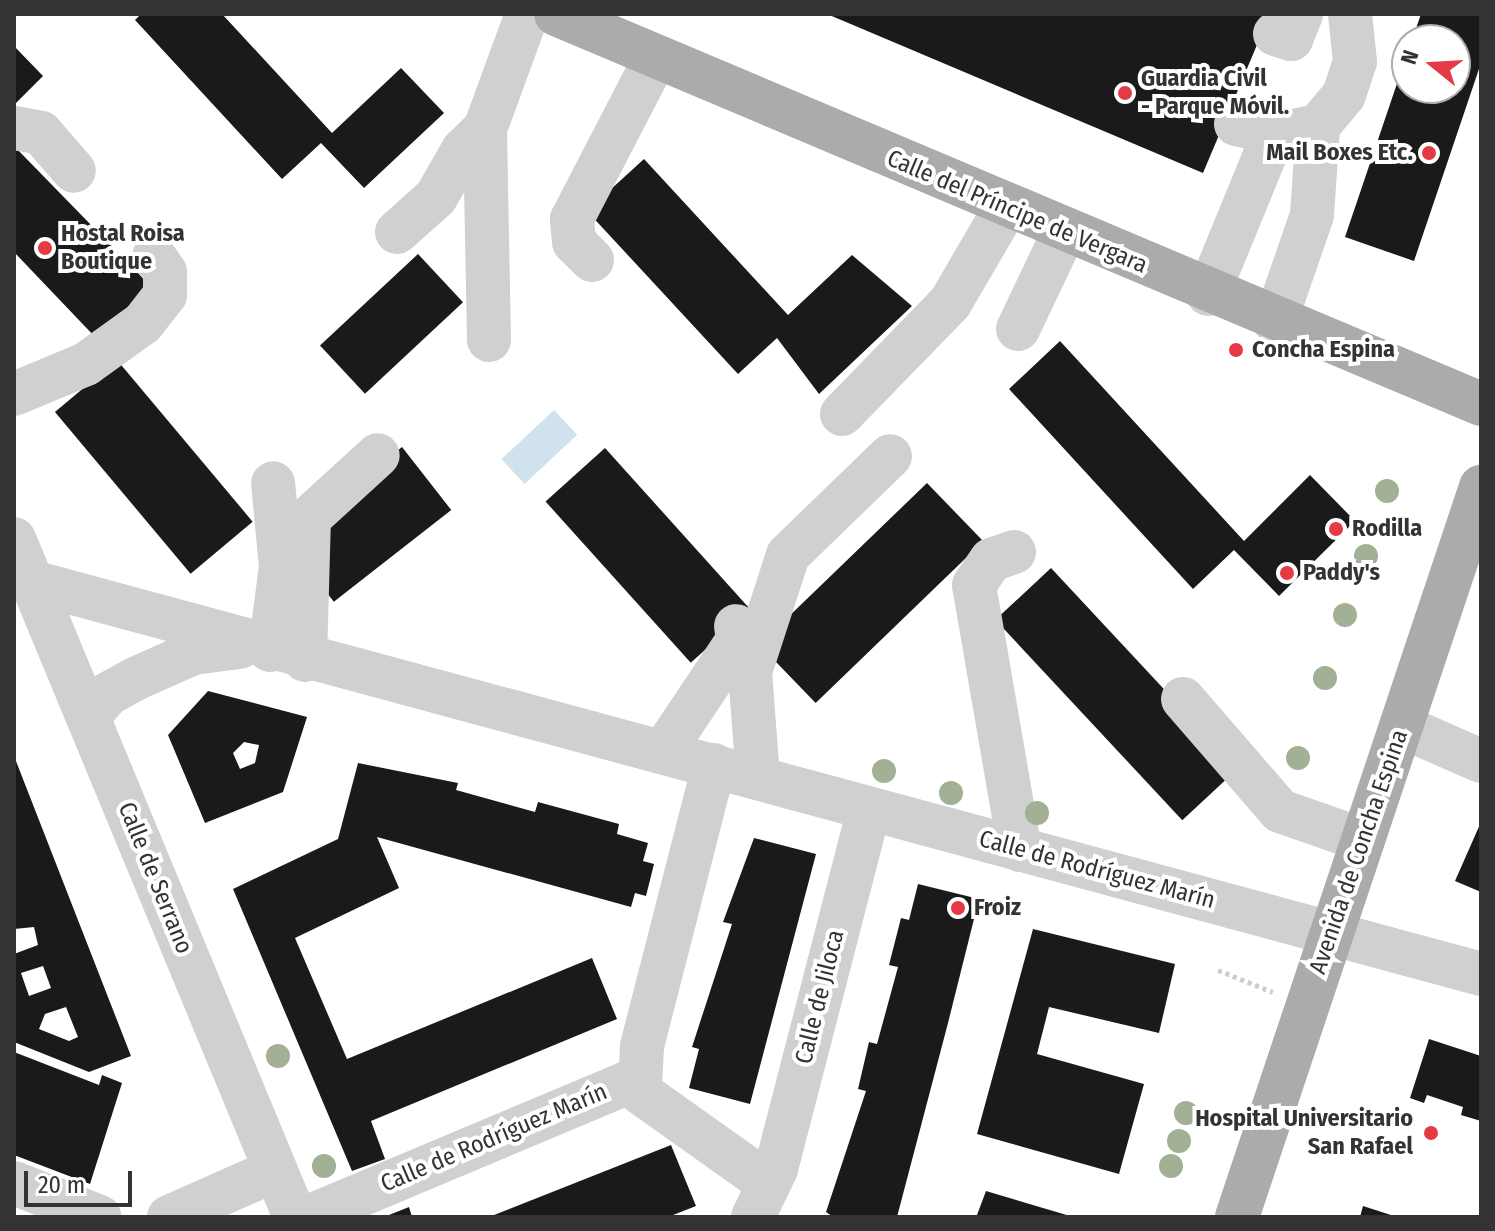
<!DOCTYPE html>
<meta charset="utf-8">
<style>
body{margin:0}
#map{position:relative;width:1495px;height:1231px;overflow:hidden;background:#fff;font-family:"Fira Sans Condensed",sans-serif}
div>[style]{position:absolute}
.water>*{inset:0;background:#cfe2ee;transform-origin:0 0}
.building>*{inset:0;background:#1a1a1a;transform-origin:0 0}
.path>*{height:5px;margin-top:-2.5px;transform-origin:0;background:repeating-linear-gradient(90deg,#cdcdcd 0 4px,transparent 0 8px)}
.minor>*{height:44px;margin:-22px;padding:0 22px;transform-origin:22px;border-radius:22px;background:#d0d0d0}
.major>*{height:44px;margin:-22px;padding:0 22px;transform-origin:22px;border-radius:22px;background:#ababab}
.trees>*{width:24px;height:24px;margin:-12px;border-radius:50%;background:#a2b095}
.dots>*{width:22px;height:22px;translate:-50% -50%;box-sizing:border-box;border:4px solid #fff;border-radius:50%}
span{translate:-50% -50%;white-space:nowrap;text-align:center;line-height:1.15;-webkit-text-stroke:8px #fff;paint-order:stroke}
.poi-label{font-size:24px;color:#333;font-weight:700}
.left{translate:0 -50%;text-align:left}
.right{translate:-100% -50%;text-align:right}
.street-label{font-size:24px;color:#333}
.frame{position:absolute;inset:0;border:16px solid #333;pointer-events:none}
.north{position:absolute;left:1391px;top:24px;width:80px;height:80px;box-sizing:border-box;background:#fff;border:2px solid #adadad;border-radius:50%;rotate:288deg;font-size:22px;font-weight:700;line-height:32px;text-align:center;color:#333}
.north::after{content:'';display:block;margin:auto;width:28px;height:36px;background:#e63946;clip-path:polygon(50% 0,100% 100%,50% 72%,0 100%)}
.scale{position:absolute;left:24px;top:1171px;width:108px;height:36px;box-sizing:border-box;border:4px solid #333;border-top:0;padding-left:10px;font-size:24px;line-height:28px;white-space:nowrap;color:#333;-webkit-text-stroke:6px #fff;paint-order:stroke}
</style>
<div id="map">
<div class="water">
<div style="left:554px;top:410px;width:34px;height:72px;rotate:47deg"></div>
</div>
<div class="building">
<div style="clip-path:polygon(141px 14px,222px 14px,332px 133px,401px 68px,444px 113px,364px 188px,321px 143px,282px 179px,135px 20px)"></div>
<div style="clip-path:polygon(827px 14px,1270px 14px,1203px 173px)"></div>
<div style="clip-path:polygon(1421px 14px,1481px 14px,1481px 63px,1414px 261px,1345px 237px,1406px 57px,1407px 88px,1455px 88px,1455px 40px,1412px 40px)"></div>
<div style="clip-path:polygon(14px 46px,43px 76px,14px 105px)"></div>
<div style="clip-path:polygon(14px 146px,173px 309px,117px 360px,14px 252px)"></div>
<div style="clip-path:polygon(644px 159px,788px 315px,852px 255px,912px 306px,819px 394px,777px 338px,738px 374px,587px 211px)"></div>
<div style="left:418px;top:254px;width:66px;height:134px;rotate:47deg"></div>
<div style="clip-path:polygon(1060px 341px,1244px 541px,1310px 475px,1355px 521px,1279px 596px,1234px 550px,1193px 589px,1009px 389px)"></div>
<div style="left:117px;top:360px;width:211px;height:81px;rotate:50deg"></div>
<div style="left:402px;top:447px;width:80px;height:149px;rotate:52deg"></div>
<div style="left:605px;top:448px;width:217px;height:80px;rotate:48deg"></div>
<div style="left:927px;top:483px;width:81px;height:233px;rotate:46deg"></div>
<div style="left:1051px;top:568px;width:274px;height:76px;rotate:47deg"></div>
<div style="clip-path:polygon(evenodd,208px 691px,307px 717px,283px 792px,205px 823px,168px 735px,208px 691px,244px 742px,259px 745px,255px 763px,240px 769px,233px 753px,244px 742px)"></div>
<div style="clip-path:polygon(evenodd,14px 756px,131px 1056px,89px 1072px,14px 1042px,14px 954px,38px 945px,34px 927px,14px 929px,14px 756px,43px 966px,51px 988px,29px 996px,21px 973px,43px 966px,14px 756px,66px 1007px,78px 1037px,69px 1041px,39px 1029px,45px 1014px,66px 1007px)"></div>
<div style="clip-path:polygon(358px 763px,458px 783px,456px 790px,535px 812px,538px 802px,619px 824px,617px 834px,648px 843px,643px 861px,654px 864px,646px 896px,635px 893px,631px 907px,377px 837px,399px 888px,295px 938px,347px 1059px,592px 958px,617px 1019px,371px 1121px,385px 1159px,352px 1171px,233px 889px,338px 839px)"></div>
<div style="clip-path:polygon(1481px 822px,1481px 892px,1455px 881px)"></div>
<div style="clip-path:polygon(754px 838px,816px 854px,750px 1104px,689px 1088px,699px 1049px,692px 1047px,732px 924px,723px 922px)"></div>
<div style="clip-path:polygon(918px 884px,979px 899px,948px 1023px,897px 1217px,833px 1217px,826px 1212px,866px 1091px,858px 1089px,869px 1042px,877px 1044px,898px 967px,889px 965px,901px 918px,909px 920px)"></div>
<div style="clip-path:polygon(1033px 929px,1175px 964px,1159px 1033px,1049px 1007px,1037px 1054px,1144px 1084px,1119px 1174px,977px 1134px)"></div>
<div style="clip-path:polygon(1429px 1039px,1481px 1056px,1481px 1121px,1461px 1115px,1463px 1107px,1427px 1095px,1424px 1103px,1410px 1098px)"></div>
<div style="clip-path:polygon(14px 1052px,99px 1085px,102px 1075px,122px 1083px,90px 1184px,14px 1155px)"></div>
<div style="clip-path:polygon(671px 1145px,696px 1206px,668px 1217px,489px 1217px)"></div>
<div style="clip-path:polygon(986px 1191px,1070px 1216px,1070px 1217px,968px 1217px,977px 1215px)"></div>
<div style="clip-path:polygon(1363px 1206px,1394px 1216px,1394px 1217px,1360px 1217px)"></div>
<div style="clip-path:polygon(409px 1207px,412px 1217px,384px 1217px)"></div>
</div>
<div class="path">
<div style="left:1218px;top:970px;width:59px;rotate:21.8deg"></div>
</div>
<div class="minor">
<div style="left:1275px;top:34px;width:17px;rotate:17deg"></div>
<div style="left:1291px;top:39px;width:27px;rotate:-68deg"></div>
<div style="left:1236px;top:124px;width:45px;rotate:12.8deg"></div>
<div style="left:1280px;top:134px;width:39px;rotate:-12deg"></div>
<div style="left:1318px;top:126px;width:40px;rotate:-50deg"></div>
<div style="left:1344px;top:95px;width:35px;rotate:-72deg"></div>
<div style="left:1355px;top:62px;width:48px;rotate:-95.9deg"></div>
<div style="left:14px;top:128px;width:27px;rotate:10deg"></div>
<div style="left:41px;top:133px;width:50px;rotate:49deg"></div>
<div style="left:397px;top:232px;width:52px;rotate:-41.9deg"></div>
<div style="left:436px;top:197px;width:54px;rotate:-60.1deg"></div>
<div style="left:463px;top:150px;width:30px;rotate:-44deg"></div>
<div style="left:592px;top:260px;width:25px;rotate:-135deg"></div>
<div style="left:574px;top:242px;width:23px;rotate:-95deg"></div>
<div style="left:572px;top:219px;width:182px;rotate:-62.6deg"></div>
<div style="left:1208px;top:294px;width:174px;rotate:-67.7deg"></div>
<div style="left:1275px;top:322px;width:113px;rotate:-70.9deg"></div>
<div style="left:1312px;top:215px;width:89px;rotate:-86.1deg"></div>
<div style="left:1018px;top:329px;width:107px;rotate:-64.6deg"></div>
<div style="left:489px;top:340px;width:211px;rotate:-91.1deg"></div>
<div style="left:485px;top:129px;width:122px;rotate:-69.9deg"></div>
<div style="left:14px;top:394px;width:78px;rotate:-22.6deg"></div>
<div style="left:86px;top:364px;width:70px;rotate:-35.7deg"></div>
<div style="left:143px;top:323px;width:36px;rotate:-52deg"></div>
<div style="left:165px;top:295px;width:23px;rotate:-90deg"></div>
<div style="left:165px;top:272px;width:19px;rotate:-125deg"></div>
<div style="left:842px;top:414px;width:155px;rotate:-45.8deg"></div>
<div style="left:950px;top:303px;width:111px;rotate:-59.7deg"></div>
<div style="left:14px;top:539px;width:734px;rotate:67.49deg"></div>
<div style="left:1014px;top:552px;width:24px;rotate:161deg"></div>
<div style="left:991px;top:560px;width:30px;rotate:124deg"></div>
<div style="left:974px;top:585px;width:269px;rotate:80.2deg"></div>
<div style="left:14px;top:577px;width:1520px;rotate:15.14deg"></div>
<div style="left:270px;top:650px;width:84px;rotate:-82.5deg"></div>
<div style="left:281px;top:567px;width:84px;rotate:-95.4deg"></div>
<div style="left:305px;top:660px;width:142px;rotate:-88.4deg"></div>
<div style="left:309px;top:518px;width:93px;rotate:-42.4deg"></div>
<div style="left:1183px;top:699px;width:148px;rotate:49.1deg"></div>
<div style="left:1280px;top:811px;width:88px;rotate:19.3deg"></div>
<div style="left:88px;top:717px;width:30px;rotate:-49deg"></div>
<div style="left:108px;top:694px;width:31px;rotate:-29deg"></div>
<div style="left:135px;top:679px;width:64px;rotate:-24.1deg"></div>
<div style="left:193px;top:653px;width:47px;rotate:-7.3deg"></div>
<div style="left:1401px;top:726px;width:87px;rotate:23.6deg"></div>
<div style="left:663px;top:752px;width:135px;rotate:-56.2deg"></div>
<div style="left:738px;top:640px;width:14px;rotate:-98deg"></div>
<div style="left:758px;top:778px;width:106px;rotate:-94.3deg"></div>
<div style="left:750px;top:672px;width:123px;rotate:-72deg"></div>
<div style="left:788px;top:555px;width:142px;rotate:-44.1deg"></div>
<div style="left:640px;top:1087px;width:41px;rotate:-87.2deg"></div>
<div style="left:642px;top:1046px;width:290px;rotate:-75.6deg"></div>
<div style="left:14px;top:1183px;width:92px;rotate:21.6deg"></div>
<div style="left:169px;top:1217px;width:116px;rotate:-23.9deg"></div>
<div style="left:308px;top:1217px;width:346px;rotate:-22.8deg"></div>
<div style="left:627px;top:1083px;width:174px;rotate:35.4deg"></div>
<div style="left:753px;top:1217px;width:53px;rotate:-64.4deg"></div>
<div style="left:776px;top:1169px;width:371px;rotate:-75.5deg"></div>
</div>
<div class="major">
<div style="left:556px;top:14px;width:1004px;rotate:22.86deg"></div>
<div style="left:1237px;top:1217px;width:770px;rotate:-71.52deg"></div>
</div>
<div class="trees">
<div style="left:1387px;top:491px"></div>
<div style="left:1366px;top:556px"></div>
<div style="left:1345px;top:615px"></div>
<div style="left:1325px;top:678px"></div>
<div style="left:1298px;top:758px"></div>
<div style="left:884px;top:771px"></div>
<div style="left:951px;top:793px"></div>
<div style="left:1037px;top:813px"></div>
<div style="left:278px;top:1056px"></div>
<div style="left:1186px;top:1113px"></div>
<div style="left:1179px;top:1141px"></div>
<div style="left:324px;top:1166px"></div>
<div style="left:1171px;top:1166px"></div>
</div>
<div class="dots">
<div style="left:1125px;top:93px;background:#e63946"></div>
<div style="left:1429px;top:153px;background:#e63946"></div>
<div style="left:45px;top:248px;background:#e63946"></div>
<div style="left:1236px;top:350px;background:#e63946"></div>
<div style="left:1336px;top:529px;background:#e63946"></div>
<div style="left:1287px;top:573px;background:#e63946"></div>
<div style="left:958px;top:908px;background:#e63946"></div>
<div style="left:1431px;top:1133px;background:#e63946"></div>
</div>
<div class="poi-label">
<span class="left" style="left:1141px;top:93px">Guardia Civil<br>- Parque Móvil.</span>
<span class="right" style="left:1413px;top:153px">Mail Boxes Etc.</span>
<span class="left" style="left:61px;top:248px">Hostal Roisa<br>Boutique</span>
<span class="left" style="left:1252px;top:350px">Concha Espina</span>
<span class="left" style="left:1352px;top:529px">Rodilla</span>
<span class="left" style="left:1303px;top:573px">Paddy's</span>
<span class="left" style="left:974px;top:908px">Froiz</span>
<span class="right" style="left:1413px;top:1133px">Hospital Universitario<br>San Rafael</span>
</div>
<div class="street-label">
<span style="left:1017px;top:212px;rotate:23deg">Calle del Príncipe de Vergara</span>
<span style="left:1359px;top:852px;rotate:-71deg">Avenida de Concha Espina</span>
<span style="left:1097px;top:870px;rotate:15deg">Calle de Rodríguez Marín</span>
<span style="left:155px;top:878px;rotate:68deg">Calle de Serrano</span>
<span style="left:820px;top:997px;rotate:-76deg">Calle de Jiloca</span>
<span style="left:494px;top:1138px;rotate:-23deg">Calle de Rodríguez Marín</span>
</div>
<div class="frame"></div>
<div class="north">N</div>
<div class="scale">20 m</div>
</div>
